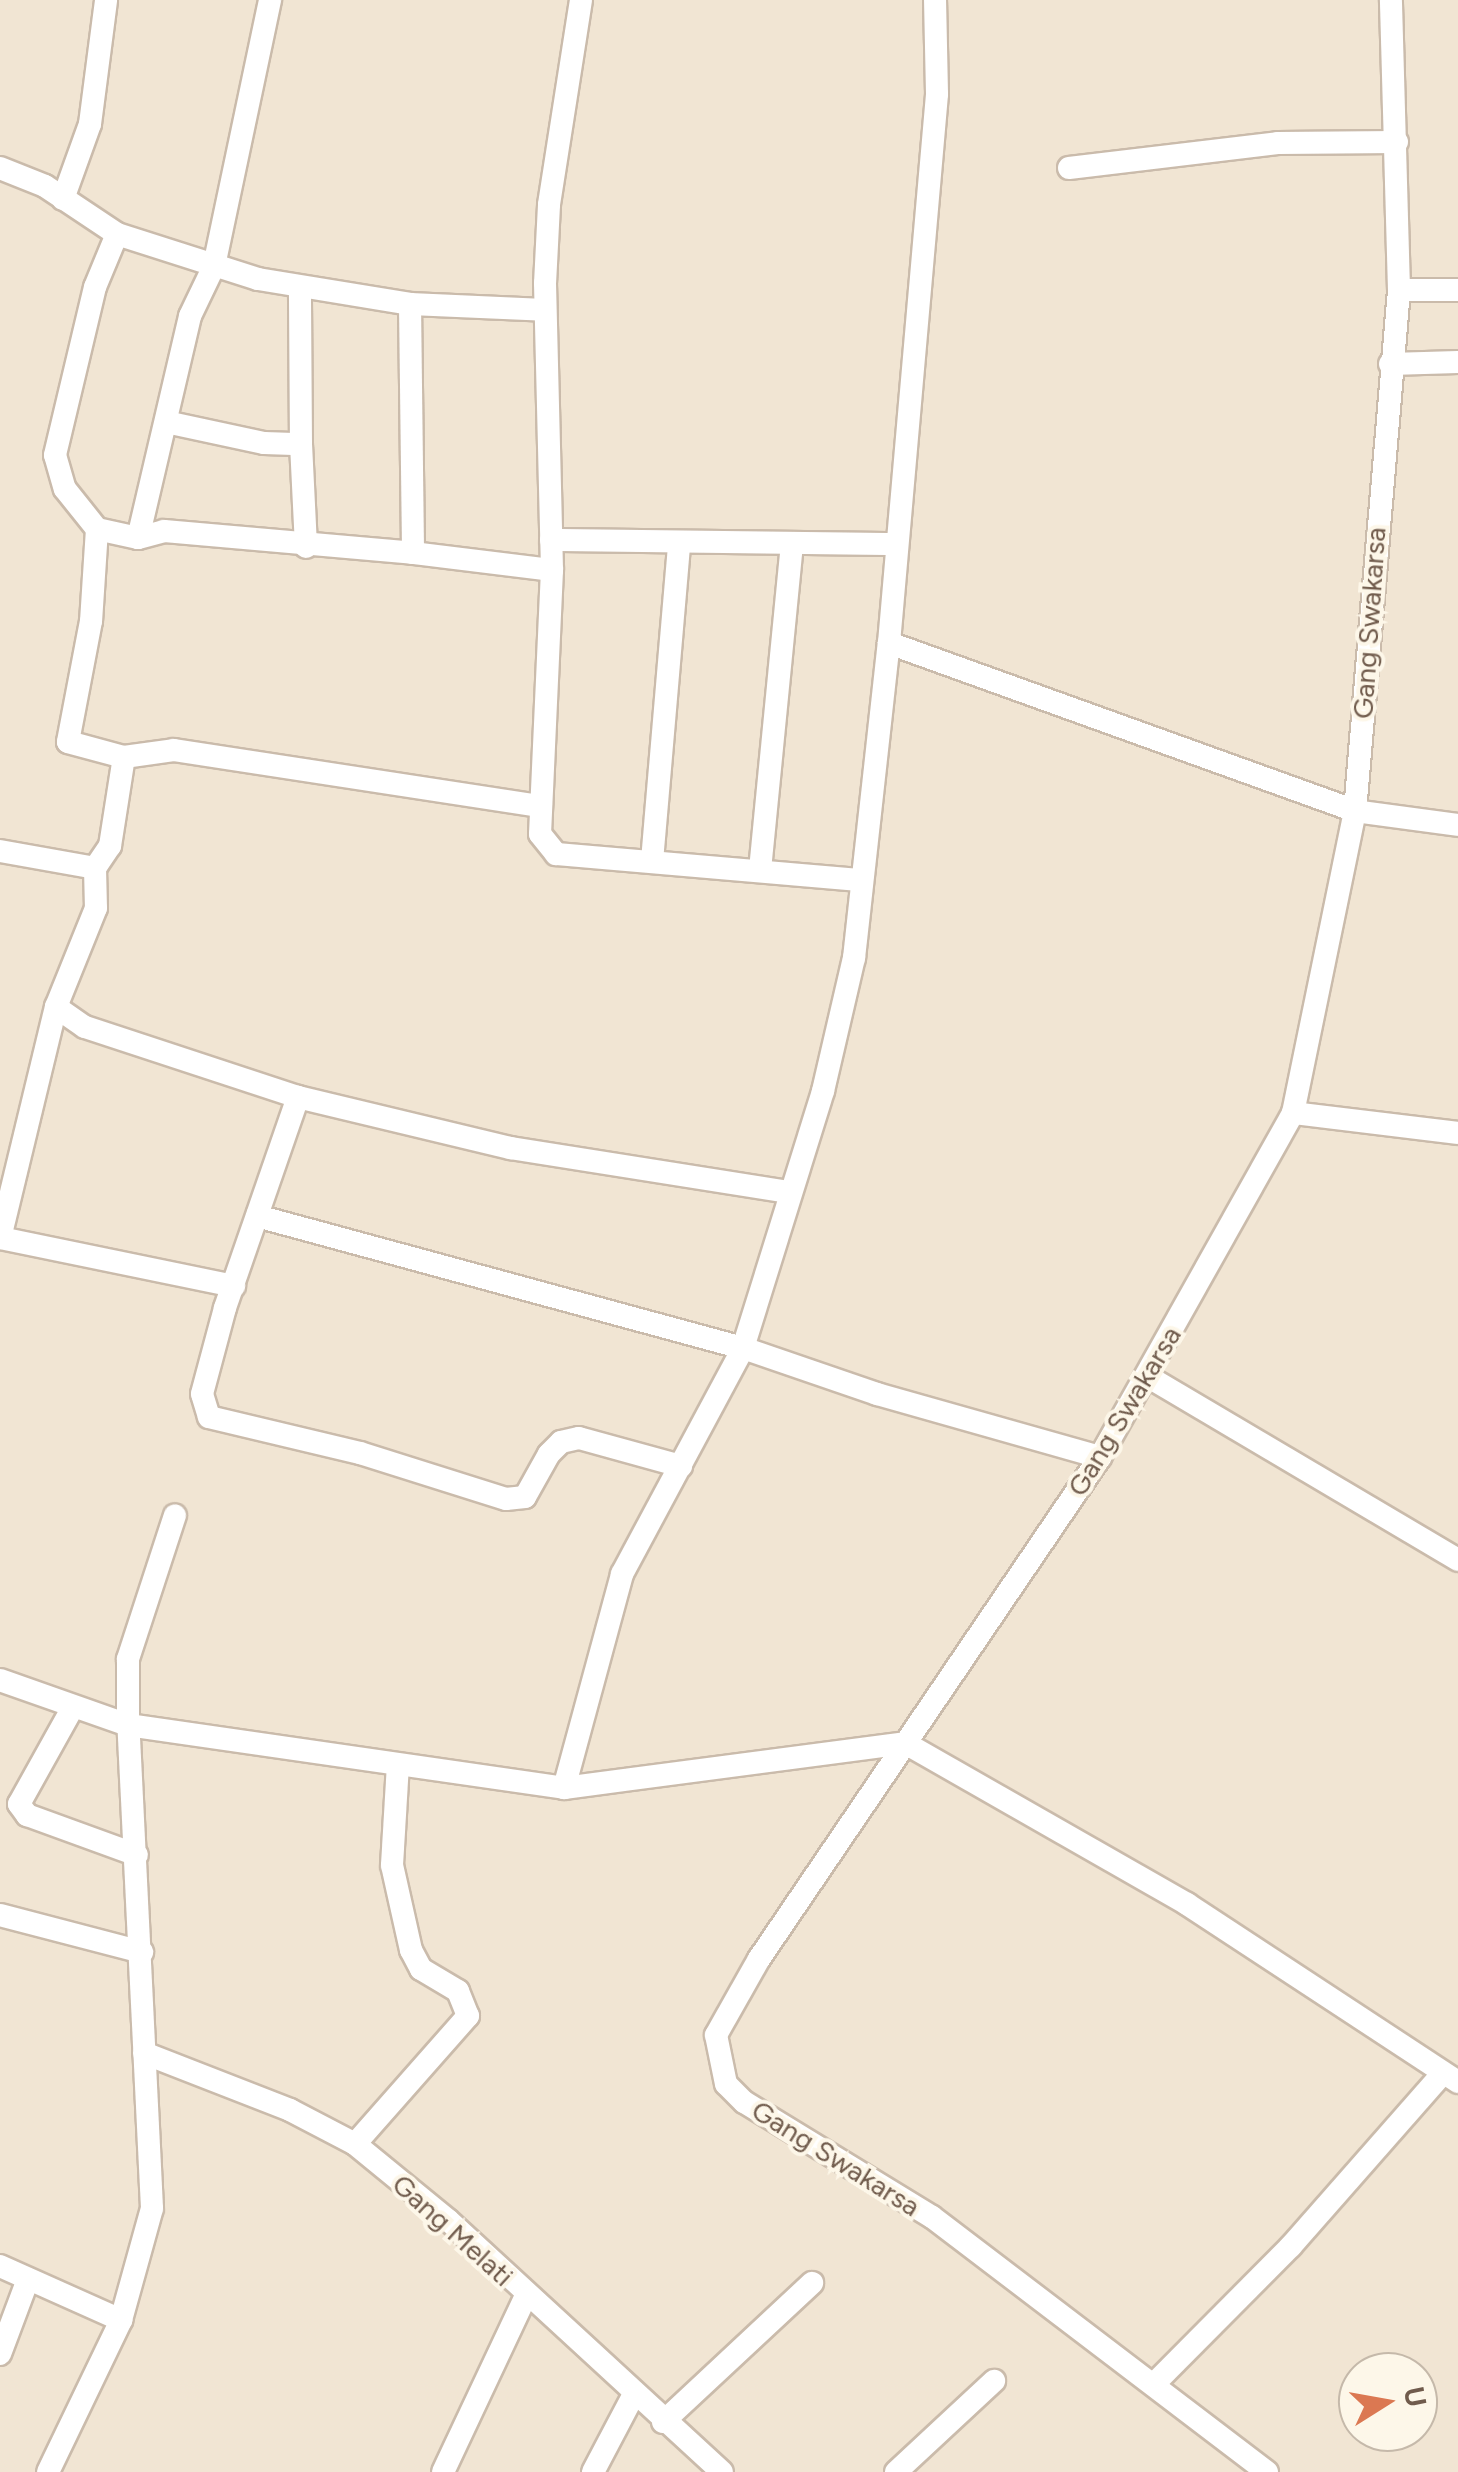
<!DOCTYPE html>
<style>
body{margin:0}
#map{position:relative;width:1458px;height:2472px;overflow:hidden;background:#faf3e4;font-family:Figtree,sans-serif}
div>[style]{position:absolute}
.residential>*{inset:0;background:#f1e5d3}
.roads{filter:drop-shadow(2px 0 #cabbab) drop-shadow(-2px 0 #cabbab) drop-shadow(0 2px #cabbab) drop-shadow(0 -2px #cabbab)}
.minor>*{height:22px;margin:-11px;padding:0 11px;transform-origin:11px;border-radius:11px;background:#fff}
span{translate:-50% -50%;white-space:nowrap;text-align:center;line-height:1.15;-webkit-text-stroke:8px #fdf7e9;paint-order:stroke}
.street-label{font-size:28px;color:#705b4c}
.north{position:absolute;left:1338px;top:2352px;width:100px;height:100px;box-sizing:border-box;background:#fdf7e9;border:2px solid #c5b9aa;border-radius:50%;rotate:79deg;font-size:28px;font-weight:700;line-height:40px;text-align:center;color:#705b4c}
.north::after{content:'';display:block;margin:auto;width:35px;height:45px;background:#db7852;clip-path:polygon(50% 0,100% 100%,50% 72%,0 100%)}
</style>
<div id="map">
<div class="residential">
<div style="clip-path:polygon(evenodd,0 0,1458px 0,1458px 2472px,0 2472px,0 0,1358px 2372px,1418px 2372px,1418px 2432px,1358px 2432px,1358px 2372px)"></div>
</div>
<div class="roads">
<div class="minor">
<div style="left:581px;top:0;width:207px;rotate:98.9deg"></div>
<div style="left:549px;top:205px;width:78px;rotate:92.9deg"></div>
<div style="left:545px;top:283px;width:287px;rotate:88.6deg"></div>
<div style="left:552px;top:570px;width:264px;rotate:92.6deg"></div>
<div style="left:540px;top:834px;width:26px;rotate:51deg"></div>
<div style="left:556px;top:854px;width:305px;rotate:4.9deg"></div>
<div style="left:0;top:168px;width:48px;rotate:21.8deg"></div>
<div style="left:45px;top:186px;width:87px;rotate:33.7deg"></div>
<div style="left:117px;top:234px;width:148px;rotate:17.7deg"></div>
<div style="left:258px;top:279px;width:154px;rotate:9.3deg"></div>
<div style="left:410px;top:304px;width:135px;rotate:2.5deg"></div>
<div style="left:1069px;top:168px;width:210px;rotate:-6.8deg"></div>
<div style="left:1278px;top:143px;width:119px;rotate:-0.5deg"></div>
<div style="left:63px;top:199px;width:80px;rotate:-70.2deg"></div>
<div style="left:90px;top:124px;width:125px;rotate:-82.6deg"></div>
<div style="left:117px;top:234px;width:57px;rotate:112.5deg"></div>
<div style="left:95px;top:287px;width:173px;rotate:103.4deg"></div>
<div style="left:55px;top:455px;width:35px;rotate:74deg"></div>
<div style="left:65px;top:489px;width:51px;rotate:51.3deg"></div>
<div style="left:97px;top:529px;width:42px;rotate:12.4deg"></div>
<div style="left:138px;top:538px;width:27px;rotate:-15deg"></div>
<div style="left:164px;top:531px;width:250px;rotate:5deg"></div>
<div style="left:1399px;top:290px;width:59px"></div>
<div style="left:410px;top:304px;width:249px;rotate:89.3deg"></div>
<div style="left:413px;top:553px;width:140px;rotate:7deg"></div>
<div style="left:1390px;top:364px;width:68px;rotate:-1.7deg"></div>
<div style="left:166px;top:422px;width:100px;rotate:12.1deg"></div>
<div style="left:264px;top:443px;width:37px;rotate:2deg"></div>
<div style="left:301px;top:444px;width:156px;rotate:-90.4deg"></div>
<div style="left:301px;top:444px;width:103px;rotate:87.2deg"></div>
<div style="left:97px;top:529px;width:92px;rotate:93.7deg"></div>
<div style="left:91px;top:621px;width:123px;rotate:100.8deg"></div>
<div style="left:68px;top:742px;width:58px;rotate:15deg"></div>
<div style="left:138px;top:538px;width:228px;rotate:-76.8deg"></div>
<div style="left:190px;top:316px;width:55px;rotate:-64.4deg"></div>
<div style="left:214px;top:266px;width:272px;rotate:-78.1deg"></div>
<div style="left:551px;top:540px;width:345px;rotate:0.7deg"></div>
<div style="left:889px;top:643px;width:495px;rotate:19.8deg"></div>
<div style="left:1355px;top:811px;width:104px;rotate:7.7deg"></div>
<div style="left:0;top:851px;width:97px;rotate:10.1deg"></div>
<div style="left:95px;top:868px;width:27px;rotate:-56deg"></div>
<div style="left:110px;top:846px;width:90px;rotate:-81.1deg"></div>
<div style="left:124px;top:757px;width:50px;rotate:-8deg"></div>
<div style="left:174px;top:750px;width:371px;rotate:8.7deg"></div>
<div style="left:652px;top:861px;width:317px;rotate:-85.1deg"></div>
<div style="left:95px;top:868px;width:40px;rotate:88.6deg"></div>
<div style="left:96px;top:908px;width:107px;rotate:112deg"></div>
<div style="left:56px;top:1007px;width:35px;rotate:35deg"></div>
<div style="left:85px;top:1027px;width:224px;rotate:18.2deg"></div>
<div style="left:298px;top:1097px;width:219px;rotate:13.5deg"></div>
<div style="left:511px;top:1148px;width:282px;rotate:9deg"></div>
<div style="left:760px;top:870px;width:327px;rotate:-84.4deg"></div>
<div style="left:298px;top:1097px;width:223px;rotate:109.1deg"></div>
<div style="left:225px;top:1308px;width:89px;rotate:105deg"></div>
<div style="left:202px;top:1394px;width:24px;rotate:73deg"></div>
<div style="left:209px;top:1417px;width:155px;rotate:13.4deg"></div>
<div style="left:360px;top:1453px;width:153px;rotate:17.5deg"></div>
<div style="left:506px;top:1499px;width:19px;rotate:-6deg"></div>
<div style="left:525px;top:1497px;width:49px;rotate:-60.8deg"></div>
<div style="left:549px;top:1454px;width:17px;rotate:-45deg"></div>
<div style="left:561px;top:1442px;width:18px;rotate:-13deg"></div>
<div style="left:579px;top:1438px;width:106px;rotate:15.4deg"></div>
<div style="left:1293px;top:1113px;width:166px;rotate:6.9deg"></div>
<div style="left:257px;top:1216px;width:504px;rotate:15.2deg"></div>
<div style="left:743px;top:1348px;width:142px;rotate:18.9deg"></div>
<div style="left:877px;top:1394px;width:232px;rotate:15.8deg"></div>
<div style="left:0;top:1238px;width:239px;rotate:11.6deg"></div>
<div style="left:0;top:1238px;width:238px;rotate:-76.4deg"></div>
<div style="left:1147px;top:1376px;width:361px;rotate:30.6deg"></div>
<div style="left:0;top:1680px;width:136px;rotate:19.4deg"></div>
<div style="left:128px;top:1725px;width:66px;rotate:-90deg"></div>
<div style="left:128px;top:1659px;width:151px;rotate:-71.9deg"></div>
<div style="left:73px;top:1707px;width:111px;rotate:119.1deg"></div>
<div style="left:19px;top:1804px;width:14px;rotate:54deg"></div>
<div style="left:27px;top:1815px;width:117px;rotate:20deg"></div>
<div style="left:564px;top:1788px;width:222px;rotate:-74.8deg"></div>
<div style="left:622px;top:1574px;width:256px;rotate:-61.8deg"></div>
<div style="left:743px;top:1348px;width:269px;rotate:-72.7deg"></div>
<div style="left:823px;top:1091px;width:137px;rotate:-76.9deg"></div>
<div style="left:854px;top:958px;width:317px;rotate:-83.7deg"></div>
<div style="left:889px;top:643px;width:551px;rotate:-85deg"></div>
<div style="left:937px;top:94px;width:94px;rotate:-91.2deg"></div>
<div style="left:0;top:1915px;width:147px;rotate:14.6deg"></div>
<div style="left:144px;top:2053px;width:157px;rotate:21.3deg"></div>
<div style="left:290px;top:2110px;width:73px;rotate:27.6deg"></div>
<div style="left:355px;top:2144px;width:120px;rotate:39.3deg"></div>
<div style="left:448px;top:2220px;width:372px;rotate:42.6deg"></div>
<div style="left:355px;top:2144px;width:171px;rotate:-48.6deg"></div>
<div style="left:468px;top:2016px;width:27px;rotate:-112deg"></div>
<div style="left:458px;top:1991px;width:43px;rotate:-149.3deg"></div>
<div style="left:421px;top:1969px;width:21px;rotate:-118deg"></div>
<div style="left:411px;top:1950px;width:87px;rotate:-102.6deg"></div>
<div style="left:392px;top:1865px;width:100px;rotate:-86.6deg"></div>
<div style="left:0;top:2266px;width:133px;rotate:24.1deg"></div>
<div style="left:0;top:2354px;width:80px;rotate:-69.5deg"></div>
<div style="left:1154px;top:2384px;width:194px;rotate:-45.2deg"></div>
<div style="left:1291px;top:2246px;width:230px;rotate:-48.7deg"></div>
<div style="left:663px;top:2422px;width:204px;rotate:-43deg"></div>
<div style="left:48px;top:2472px;width:169px;rotate:-64.3deg"></div>
<div style="left:121px;top:2320px;width:116px;rotate:-74.5deg"></div>
<div style="left:152px;top:2208px;width:484px;rotate:-92.8deg"></div>
<div style="left:128px;top:1725px;width:441px;rotate:8.2deg"></div>
<div style="left:564px;top:1788px;width:344px;rotate:-7.5deg"></div>
<div style="left:905px;top:1743px;width:325px;rotate:29.7deg"></div>
<div style="left:1187px;top:1904px;width:324px;rotate:33.3deg"></div>
<div style="left:443px;top:2472px;width:195px;rotate:-64.8deg"></div>
<div style="left:593px;top:2472px;width:86px;rotate:-62.2deg"></div>
<div style="left:896px;top:2472px;width:134px;rotate:-42.9deg"></div>
<div style="left:1267px;top:2472px;width:421px;rotate:-142.7deg"></div>
<div style="left:932px;top:2217px;width:220px;rotate:-148.5deg"></div>
<div style="left:744px;top:2102px;width:25px;rotate:-135deg"></div>
<div style="left:726px;top:2084px;width:50px;rotate:-101.5deg"></div>
<div style="left:716px;top:2035px;width:87px;rotate:-60.5deg"></div>
<div style="left:759px;top:1959px;width:607px;rotate:-55.81deg"></div>
<div style="left:1100px;top:1457px;width:394px;rotate:-60.7deg"></div>
<div style="left:1293px;top:1113px;width:308px;rotate:-78.4deg"></div>
<div style="left:1355px;top:811px;width:523px;rotate:-85.17deg"></div>
<div style="left:1399px;top:290px;width:290px;rotate:-91.6deg"></div>
</div>
</div>
<div class="street-label">
<span style="left:1369px;top:623px;rotate:-86deg">Gang Swakarsa</span>
<span style="left:1124px;top:1411px;rotate:-59deg">Gang Swakarsa</span>
<span style="left:836px;top:2158px;rotate:32deg">Gang Swakarsa</span>
<span style="left:453px;top:2230px;rotate:42deg">Gang Melati</span>
</div>
<div class="north">U</div>
</div>
